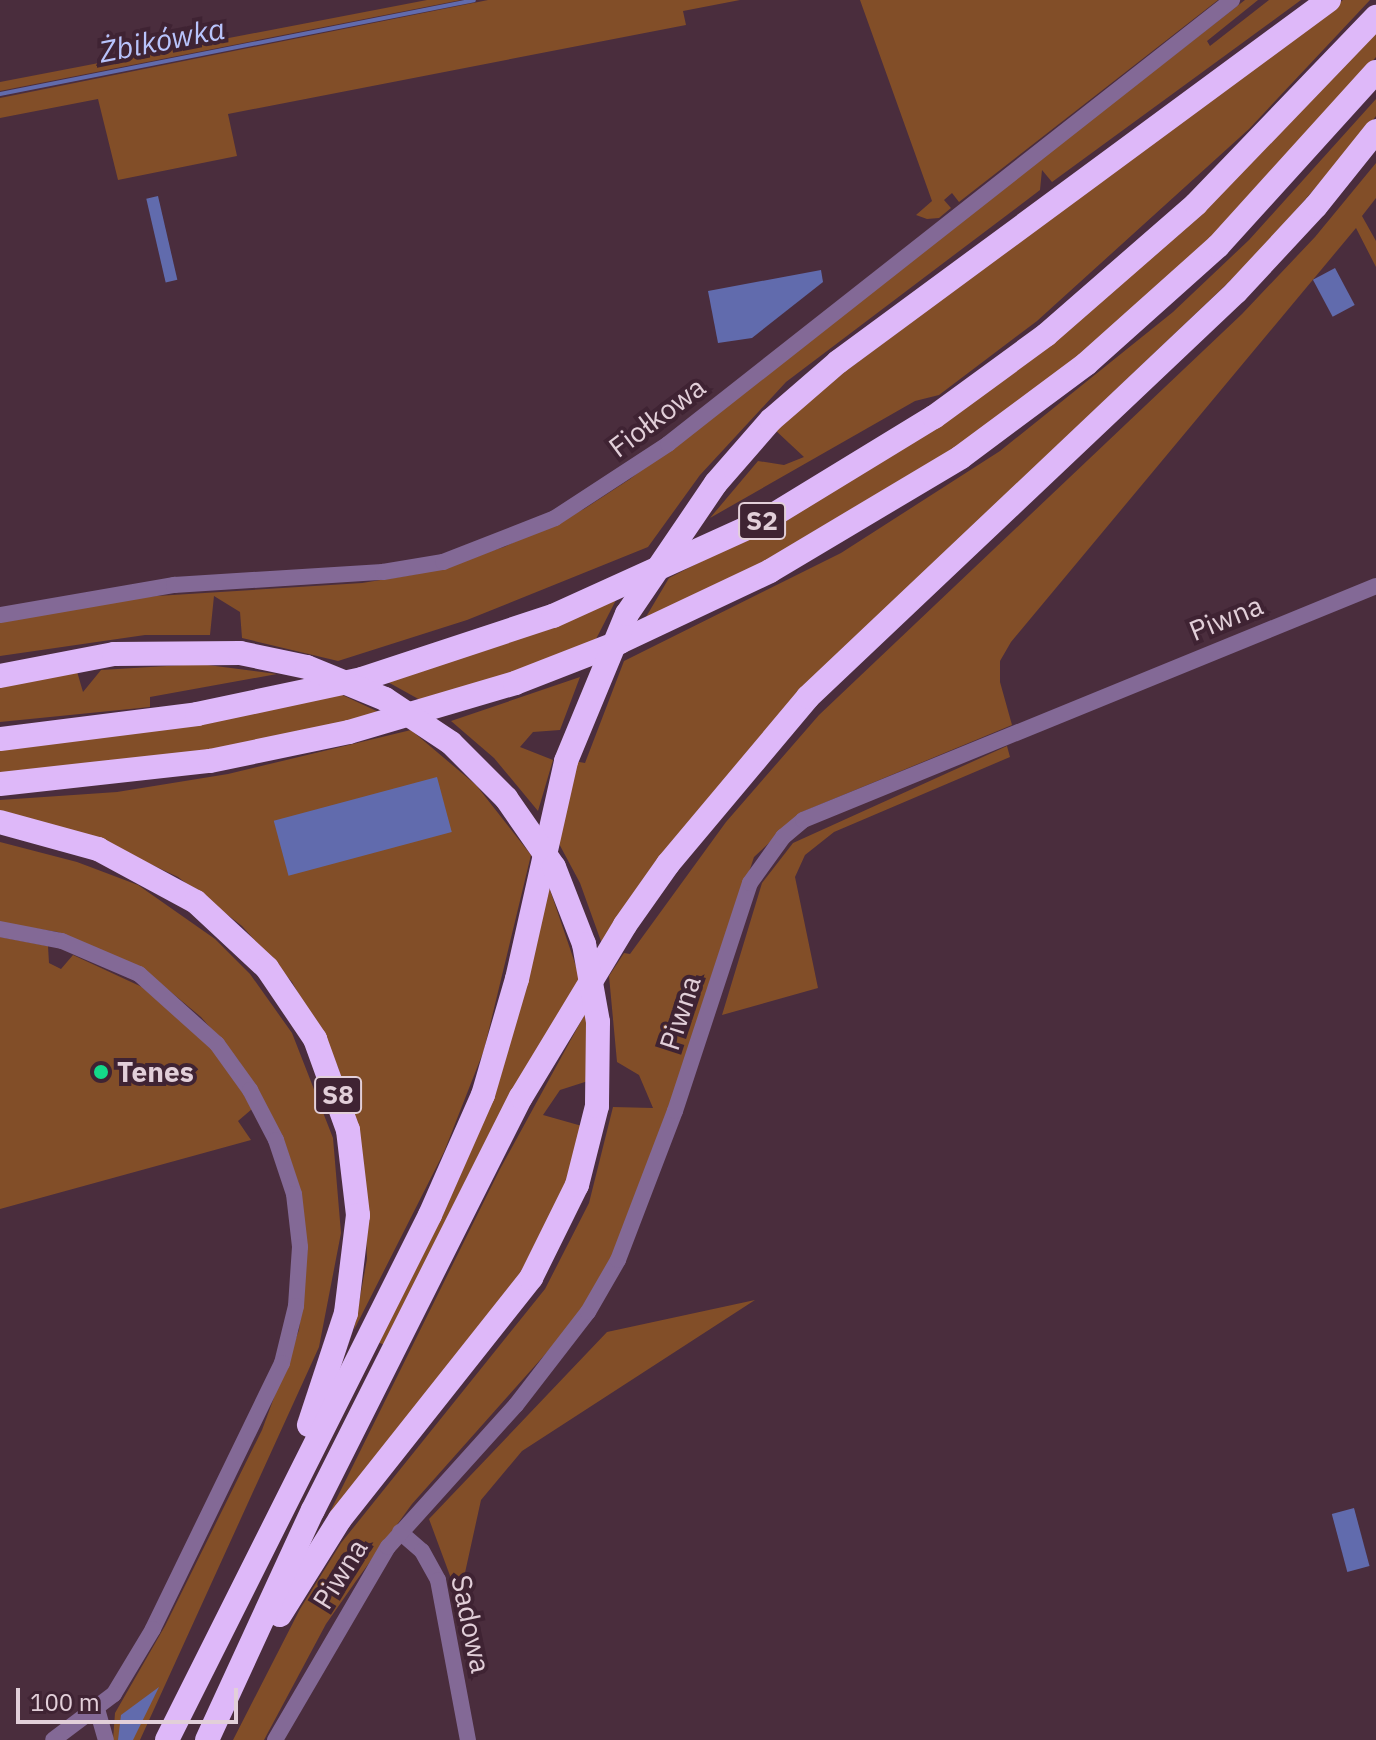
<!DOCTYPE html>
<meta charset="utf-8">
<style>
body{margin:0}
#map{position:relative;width:1376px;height:1740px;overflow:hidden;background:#4a2d3d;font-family:"IBM Plex Sans",sans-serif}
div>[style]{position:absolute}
.green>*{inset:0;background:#824e28}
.water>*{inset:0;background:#616bad;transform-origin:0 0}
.stream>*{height:4px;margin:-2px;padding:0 2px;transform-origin:2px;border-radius:2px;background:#616bad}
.minor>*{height:16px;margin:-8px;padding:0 8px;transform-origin:8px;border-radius:8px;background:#836996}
.motorway>*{height:24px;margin:-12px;padding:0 12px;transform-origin:12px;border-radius:12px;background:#deb8f9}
.motorway-bridge>*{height:24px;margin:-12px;padding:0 12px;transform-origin:12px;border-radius:12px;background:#deb8f9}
.dots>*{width:22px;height:22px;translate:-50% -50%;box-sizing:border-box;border:4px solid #3f2333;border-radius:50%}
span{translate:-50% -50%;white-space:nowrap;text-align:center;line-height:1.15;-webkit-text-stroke:8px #3f2333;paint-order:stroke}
.shield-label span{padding:2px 6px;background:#3f2333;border:2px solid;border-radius:6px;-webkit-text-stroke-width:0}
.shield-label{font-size:26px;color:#e2cfd9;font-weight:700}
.street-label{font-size:28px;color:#e2cfd9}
.poi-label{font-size:28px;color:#e2cfd9;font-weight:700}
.left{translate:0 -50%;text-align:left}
.water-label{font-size:30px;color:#b8c3fb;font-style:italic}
.scale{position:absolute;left:16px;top:1688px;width:222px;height:36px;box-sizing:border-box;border:4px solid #e2cfd9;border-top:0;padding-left:10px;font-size:24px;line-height:28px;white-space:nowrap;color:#e2cfd9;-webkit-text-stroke:6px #3f2333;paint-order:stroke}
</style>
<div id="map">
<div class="green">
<div style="clip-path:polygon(427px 0,461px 0,0 91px,0 82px)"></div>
<div style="clip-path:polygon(488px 0,740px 0,683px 11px,686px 25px,228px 114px,237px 156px,118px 180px,98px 99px,0 118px,0 98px)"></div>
<div style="clip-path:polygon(860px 0,1218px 0,959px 202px,952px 193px,944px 200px,951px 208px,939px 218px,927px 219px,916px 215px,932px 201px)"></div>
<div style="clip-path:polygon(1245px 0,1258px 0,1207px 41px,1210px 46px,1269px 0,1301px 0,1052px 182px,1042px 170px,1040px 190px,786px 382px,700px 475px,648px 547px,467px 620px,338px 661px,242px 638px,240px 612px,214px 596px,210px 635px,145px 635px,0 656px,0 621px,125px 598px,362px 583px,417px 574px,504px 547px,584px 509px,630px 479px)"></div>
<div style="clip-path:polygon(1343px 0,1370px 0,1249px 129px,1037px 321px,939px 395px,915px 401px,710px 518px,758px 461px,784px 465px,804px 457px,774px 429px,803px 403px)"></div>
<div style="clip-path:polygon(1376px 32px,1376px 57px,1259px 192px,1088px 351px,988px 428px,809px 541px,643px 622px,669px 578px,784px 519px,906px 447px,1198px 215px)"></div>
<div style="clip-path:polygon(1376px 99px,1376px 116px,1358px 139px,1254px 258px,808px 683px,677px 836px,602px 944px,580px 883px,557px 840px,574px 761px,585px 763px,624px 661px,841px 553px,1000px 451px,1173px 312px,1249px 240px)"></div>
<div style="clip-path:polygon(1376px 163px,1376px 198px,1362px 216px,1376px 241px,1376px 267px,1356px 228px,1011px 642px,1000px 661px,1000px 682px,1012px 725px,802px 812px,754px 857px,671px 1107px,614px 1253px,573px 1323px,412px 1504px,356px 1581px,326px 1624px,264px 1740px,233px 1740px,300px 1609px,341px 1543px,545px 1289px,589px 1203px,613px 1107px,653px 1108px,639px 1075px,617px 1062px,609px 976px,624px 953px,630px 954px,726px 822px,819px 715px,1242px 314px,1315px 237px)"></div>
<div style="clip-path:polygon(616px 600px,594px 643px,517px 671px,422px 701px,386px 681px)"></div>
<div style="clip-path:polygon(200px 664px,277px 674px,150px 697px,150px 707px,0 722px,0 685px,76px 668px,83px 692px,101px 670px)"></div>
<div style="clip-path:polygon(580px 677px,560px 730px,533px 732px,520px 747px,553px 760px,538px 811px,494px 758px,451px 721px)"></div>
<div style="clip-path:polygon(338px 693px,383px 714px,197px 752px,0 775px,0 748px,186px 727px)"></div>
<div style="clip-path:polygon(411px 730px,476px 785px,531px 855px,484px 1050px,444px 1152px,354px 1330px,367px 1259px,363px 1156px,338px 1067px,292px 982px,242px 926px,178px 877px,103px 842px,0 811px,0 800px,117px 792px,228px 774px)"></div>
<div style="clip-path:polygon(1007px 746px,1010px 757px,834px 832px,805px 855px,795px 877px,818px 988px,722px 1015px,762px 883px,793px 843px)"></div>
<div style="clip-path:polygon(0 842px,77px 862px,138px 885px,215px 939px,250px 974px,292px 1033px,333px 1138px,341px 1233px,319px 1347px,140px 1740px,113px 1740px,115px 1713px,165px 1626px,262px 1430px,299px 1330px,304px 1288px,287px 1149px,239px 1061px,201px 1017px,154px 978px,58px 932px,0 923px)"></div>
<div style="clip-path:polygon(547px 881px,580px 978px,485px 1143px,385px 1345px,377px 1342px,500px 1078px,528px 978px)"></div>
<div style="clip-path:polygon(0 937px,48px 946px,49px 963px,61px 969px,73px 955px,142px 987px,206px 1042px,231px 1073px,252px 1109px,238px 1121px,251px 1140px,0 1209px)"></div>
<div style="clip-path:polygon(586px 1012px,588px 1081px,560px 1090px,543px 1115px,582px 1126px,567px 1181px,531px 1260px,326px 1520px,500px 1169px)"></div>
<div style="clip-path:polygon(755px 1300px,522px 1451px,481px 1500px,459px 1600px,429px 1519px,607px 1332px)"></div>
</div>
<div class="water">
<div style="left:158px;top:196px;width:86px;height:12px;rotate:77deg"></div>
<div style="left:1335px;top:268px;width:42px;height:25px;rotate:62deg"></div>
<div style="clip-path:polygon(821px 270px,823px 282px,752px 338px,718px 343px,708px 291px)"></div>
<div style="left:437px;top:777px;width:57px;height:169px;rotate:75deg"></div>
<div style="left:1354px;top:1508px;width:60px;height:23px;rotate:75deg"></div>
<div style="clip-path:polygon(159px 1687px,133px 1740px,118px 1740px,121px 1715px)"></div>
</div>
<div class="stream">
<div style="left:0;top:94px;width:483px;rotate:-11.2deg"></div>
</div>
<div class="minor">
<div style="left:0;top:615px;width:177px;rotate:-9.8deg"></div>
<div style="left:174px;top:585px;width:209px;rotate:-3.6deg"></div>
<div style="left:383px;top:572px;width:61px;rotate:-9.5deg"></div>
<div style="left:443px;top:562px;width:120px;rotate:-21.4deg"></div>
<div style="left:555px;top:518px;width:135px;rotate:-33.2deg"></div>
<div style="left:668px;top:444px;width:718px;rotate:-38.21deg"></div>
<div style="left:0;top:929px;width:63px;rotate:11deg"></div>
<div style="left:62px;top:941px;width:84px;rotate:23.2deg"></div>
<div style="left:139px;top:974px;width:105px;rotate:41.9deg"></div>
<div style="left:217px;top:1044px;width:57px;rotate:54.3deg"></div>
<div style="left:250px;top:1090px;width:56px;rotate:62.5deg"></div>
<div style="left:276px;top:1140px;width:57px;rotate:71.6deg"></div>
<div style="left:294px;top:1194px;width:53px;rotate:83.5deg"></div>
<div style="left:300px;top:1247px;width:59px;rotate:93.9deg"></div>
<div style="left:296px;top:1306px;width:59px;rotate:103.8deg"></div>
<div style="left:282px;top:1363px;width:296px;rotate:115.9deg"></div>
<div style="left:153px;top:1629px;width:76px;rotate:121deg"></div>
<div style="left:114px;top:1694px;width:76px;rotate:143deg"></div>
<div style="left:400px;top:1532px;width:29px;rotate:41deg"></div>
<div style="left:422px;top:1551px;width:33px;rotate:61deg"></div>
<div style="left:438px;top:1580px;width:163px;rotate:79.4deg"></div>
<div style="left:97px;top:1709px;width:32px;rotate:74deg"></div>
<div style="left:275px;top:1740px;width:224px;rotate:-59.7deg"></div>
<div style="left:388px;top:1547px;width:191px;rotate:-48deg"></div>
<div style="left:516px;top:1405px;width:118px;rotate:-52.3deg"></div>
<div style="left:588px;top:1312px;width:60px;rotate:-60deg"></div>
<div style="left:618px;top:1260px;width:160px;rotate:-69.1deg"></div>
<div style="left:675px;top:1111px;width:240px;rotate:-71.8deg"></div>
<div style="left:750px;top:883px;width:57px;rotate:-54.3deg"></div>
<div style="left:783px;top:837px;width:26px;rotate:-40deg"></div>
<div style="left:803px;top:820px;width:619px;rotate:-22.21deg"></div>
</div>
<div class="motorway">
<div style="left:716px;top:483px;width:84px;rotate:-48.9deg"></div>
<div style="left:771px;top:420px;width:89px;rotate:-40.9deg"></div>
<div style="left:838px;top:362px;width:610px;rotate:-36.4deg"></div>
<div style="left:0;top:676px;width:116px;rotate:-10.9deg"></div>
<div style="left:114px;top:654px;width:126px;rotate:-0.5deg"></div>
<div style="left:0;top:739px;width:199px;rotate:-7.2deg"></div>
<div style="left:197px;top:714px;width:169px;rotate:-12deg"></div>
<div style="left:362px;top:679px;width:201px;rotate:-18.3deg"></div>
<div style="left:553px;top:616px;width:233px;rotate:-24.4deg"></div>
<div style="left:765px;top:520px;width:198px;rotate:-31.4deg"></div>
<div style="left:934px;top:417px;width:139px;rotate:-36.2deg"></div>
<div style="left:1046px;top:335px;width:199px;rotate:-41.1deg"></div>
<div style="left:1196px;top:204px;width:260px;rotate:-46.1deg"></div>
<div style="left:0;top:784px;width:211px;rotate:-6.3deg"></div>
<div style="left:210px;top:761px;width:142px;rotate:-11.8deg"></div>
<div style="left:349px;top:732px;width:173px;rotate:-16.4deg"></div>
<div style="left:515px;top:683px;width:113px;rotate:-21.3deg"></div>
<div style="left:620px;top:642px;width:166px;rotate:-25.3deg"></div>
<div style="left:770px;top:571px;width:222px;rotate:-30.8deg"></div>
<div style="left:961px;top:457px;width:156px;rotate:-36.6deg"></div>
<div style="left:1086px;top:364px;width:177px;rotate:-41.8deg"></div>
<div style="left:1218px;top:246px;width:235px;rotate:-47.8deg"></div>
<div style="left:0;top:822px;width:102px;rotate:15.4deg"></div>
<div style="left:98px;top:849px;width:111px;rotate:28.4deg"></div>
<div style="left:196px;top:902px;width:97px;rotate:42.9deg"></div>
<div style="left:267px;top:968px;width:86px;rotate:55.9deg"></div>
<div style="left:315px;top:1039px;width:97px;rotate:70.1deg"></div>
<div style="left:348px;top:1130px;width:86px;rotate:83.3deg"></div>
<div style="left:358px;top:1215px;width:99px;rotate:97deg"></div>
<div style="left:346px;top:1313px;width:118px;rotate:108.3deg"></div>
<div style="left:280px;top:1615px;width:113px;rotate:-58deg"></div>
<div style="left:340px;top:1519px;width:308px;rotate:-51.6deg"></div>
<div style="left:531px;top:1278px;width:104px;rotate:-63.7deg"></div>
<div style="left:577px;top:1185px;width:81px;rotate:-75.8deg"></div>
<div style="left:167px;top:1740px;width:587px;rotate:-63.39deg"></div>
<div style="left:430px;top:1215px;width:131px;rotate:-66.2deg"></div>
<div style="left:483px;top:1095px;width:121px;rotate:-73.7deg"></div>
<div style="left:517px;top:979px;width:223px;rotate:-77.3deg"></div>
<div style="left:207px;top:1740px;width:253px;rotate:-65.3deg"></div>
<div style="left:313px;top:1510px;width:462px;rotate:-63.3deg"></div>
<div style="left:521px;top:1097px;width:201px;rotate:-58.8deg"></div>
<div style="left:625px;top:925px;width:75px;rotate:-54.8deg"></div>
<div style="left:668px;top:864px;width:218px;rotate:-50deg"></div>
<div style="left:808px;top:697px;width:589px;rotate:-43.42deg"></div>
<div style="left:1236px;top:292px;width:117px;rotate:-47.1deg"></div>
<div style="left:1316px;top:206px;width:96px;rotate:-51.3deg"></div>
</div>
<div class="motorway-bridge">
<div style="left:240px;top:653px;width:68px;rotate:11.8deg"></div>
<div style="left:307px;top:667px;width:84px;rotate:22.3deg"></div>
<div style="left:385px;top:699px;width:79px;rotate:33.7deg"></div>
<div style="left:451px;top:743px;width:78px;rotate:45deg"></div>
<div style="left:506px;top:798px;width:84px;rotate:55.2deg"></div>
<div style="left:554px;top:867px;width:83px;rotate:68.7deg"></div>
<div style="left:584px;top:944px;width:79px;rotate:79.8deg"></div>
<div style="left:598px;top:1022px;width:84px;rotate:90.7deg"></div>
<div style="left:566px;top:761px;width:159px;rotate:-67.5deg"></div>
<div style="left:627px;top:614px;width:158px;rotate:-55.8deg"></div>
</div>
<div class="dots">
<div style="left:101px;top:1072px;background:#14d989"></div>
</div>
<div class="shield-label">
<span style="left:762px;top:521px">S2</span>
<span style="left:338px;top:1095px">S8</span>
</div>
<div class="street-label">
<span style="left:657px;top:417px;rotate:-37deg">Fiołkowa</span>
<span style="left:1226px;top:618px;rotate:-22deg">Piwna</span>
<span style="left:680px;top:1013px;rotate:-72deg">Piwna</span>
<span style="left:340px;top:1574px;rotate:-58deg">Piwna</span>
<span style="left:471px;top:1624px;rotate:78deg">Sadowa</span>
</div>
<div class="poi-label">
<span class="left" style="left:117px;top:1072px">Tenes</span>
</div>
<div class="water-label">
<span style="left:162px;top:40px;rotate:-11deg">Żbikówka</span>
</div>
<div class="scale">100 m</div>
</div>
